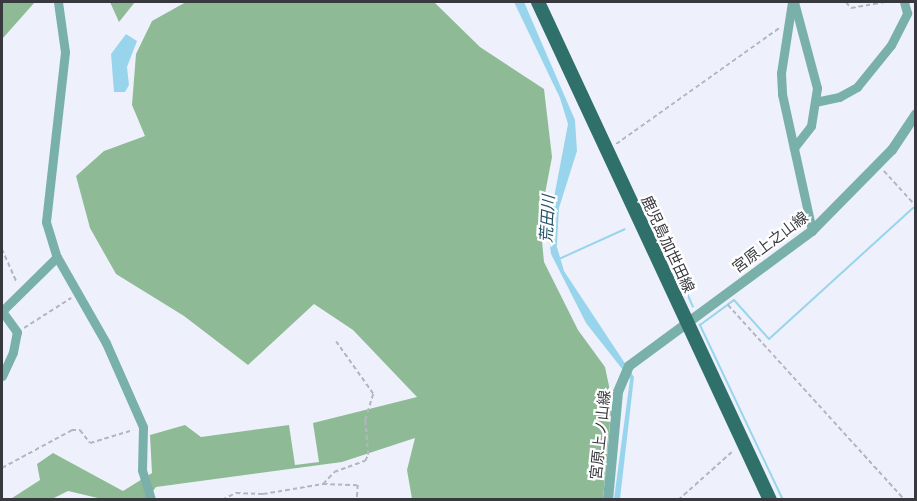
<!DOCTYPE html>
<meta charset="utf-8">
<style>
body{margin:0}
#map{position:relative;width:917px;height:501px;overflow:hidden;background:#eef1fc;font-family:Inter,"Noto Sans JP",sans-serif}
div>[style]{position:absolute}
.forest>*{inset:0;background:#8ebb96}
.water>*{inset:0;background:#98d5ed}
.stream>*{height:2px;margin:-1px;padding:0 1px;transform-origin:1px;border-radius:1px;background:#98d5ed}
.path>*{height:1.5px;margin-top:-0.75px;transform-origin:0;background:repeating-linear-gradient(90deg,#b4b6bf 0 4.5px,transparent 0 7.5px)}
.minor>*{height:9px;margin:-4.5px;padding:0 4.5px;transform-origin:4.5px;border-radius:4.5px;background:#79b0aa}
.tertiary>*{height:10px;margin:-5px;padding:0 5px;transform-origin:5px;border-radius:5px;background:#79b0aa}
.primary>*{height:14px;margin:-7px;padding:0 7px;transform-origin:7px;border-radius:7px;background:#30706a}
span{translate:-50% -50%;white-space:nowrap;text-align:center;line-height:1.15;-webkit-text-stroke:4.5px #fff;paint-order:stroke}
.street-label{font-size:15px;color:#38393e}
.water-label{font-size:16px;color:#225466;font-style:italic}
.frame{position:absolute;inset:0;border:3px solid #38393e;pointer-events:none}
</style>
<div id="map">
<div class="forest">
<div style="clip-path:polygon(2px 2px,35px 2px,3px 38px,2px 90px)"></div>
<div style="clip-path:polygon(110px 2px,135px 2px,119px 22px)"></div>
<div style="clip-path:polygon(186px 2px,434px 2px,480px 47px,544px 89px,552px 157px,540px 220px,544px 262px,578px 330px,605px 367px,612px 400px,603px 499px,412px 499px,407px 470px,415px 438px,342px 462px,156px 487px,147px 499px,102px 499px,68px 491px,52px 499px,9px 500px,40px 480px,37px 464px,53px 453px,123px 491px,152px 473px,150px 435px,185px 425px,201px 437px,289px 425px,295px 465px,319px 462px,313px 423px,417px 397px,353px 330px,314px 304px,248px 365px,184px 316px,116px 274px,90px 228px,76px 176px,104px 151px,145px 136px,132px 105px,136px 54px,152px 21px)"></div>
</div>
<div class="water">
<div style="clip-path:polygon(514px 2px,524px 2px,575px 120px,577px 151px,552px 230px,564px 271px,634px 377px,620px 499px,614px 499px,630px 379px,586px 323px,551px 254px,548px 229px,568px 124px,560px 98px)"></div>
<div style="clip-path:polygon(126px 34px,137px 41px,127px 67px,129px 85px,125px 92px,114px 92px,111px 54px)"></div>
</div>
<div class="stream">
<div style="left:650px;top:219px;width:4px;rotate:-34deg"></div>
<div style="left:653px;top:217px;width:98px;rotate:66deg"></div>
<div style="left:556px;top:245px;width:36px;rotate:-87deg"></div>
<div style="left:559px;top:259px;width:72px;rotate:-24.4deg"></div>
<div style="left:783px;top:500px;width:194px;rotate:-115.4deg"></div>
<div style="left:700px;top:325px;width:42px;rotate:-36.3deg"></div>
<div style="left:734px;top:300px;width:52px;rotate:48.1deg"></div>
<div style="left:769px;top:339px;width:195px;rotate:-42.3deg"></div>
</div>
<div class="path">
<div style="left:846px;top:2px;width:8px;rotate:50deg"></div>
<div style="left:851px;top:8px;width:36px;rotate:-10deg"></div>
<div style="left:616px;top:144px;width:200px;rotate:-35.4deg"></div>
<div style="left:884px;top:171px;width:47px;rotate:47.6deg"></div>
<div style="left:2px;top:249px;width:36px;rotate:66deg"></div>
<div style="left:728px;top:305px;width:263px;rotate:47.8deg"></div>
<div style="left:24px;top:328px;width:56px;rotate:-32.6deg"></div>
<div style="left:2px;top:468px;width:80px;rotate:-28.5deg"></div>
<div style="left:72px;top:430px;width:8px"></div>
<div style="left:80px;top:430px;width:16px;rotate:52deg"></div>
<div style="left:90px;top:443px;width:45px;rotate:-16.8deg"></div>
<div style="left:323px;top:484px;width:16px;rotate:-47deg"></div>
<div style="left:334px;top:472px;width:33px;rotate:-20deg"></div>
<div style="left:365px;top:461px;width:7px;rotate:-63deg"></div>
<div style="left:368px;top:455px;width:35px;rotate:-95deg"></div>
<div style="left:365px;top:420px;width:27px;rotate:-73deg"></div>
<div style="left:373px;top:394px;width:64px;rotate:-125.4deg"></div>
<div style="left:222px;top:500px;width:16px;rotate:-27deg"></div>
<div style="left:236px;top:493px;width:27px;rotate:2deg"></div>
<div style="left:263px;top:494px;width:61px;rotate:-9.5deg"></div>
<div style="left:323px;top:484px;width:35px;rotate:2deg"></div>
<div style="left:358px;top:485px;width:15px;rotate:94deg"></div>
<div style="left:678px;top:500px;width:75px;rotate:-41.8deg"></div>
</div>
<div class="minor">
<div style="left:58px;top:2px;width:50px;rotate:82deg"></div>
<div style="left:65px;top:52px;width:171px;rotate:96.4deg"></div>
<div style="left:46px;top:222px;width:37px;rotate:73deg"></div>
<div style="left:57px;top:257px;width:99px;rotate:60.3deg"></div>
<div style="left:106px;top:343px;width:92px;rotate:66.2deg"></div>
<div style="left:143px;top:427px;width:43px;rotate:91.3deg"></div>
<div style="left:142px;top:470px;width:31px;rotate:73deg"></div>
<div style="left:792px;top:2px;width:72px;rotate:98.8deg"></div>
<div style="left:781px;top:73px;width:21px;rotate:87deg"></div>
<div style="left:782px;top:94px;width:140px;rotate:77.6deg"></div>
<div style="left:794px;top:2px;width:89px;rotate:75deg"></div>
<div style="left:817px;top:88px;width:38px;rotate:99deg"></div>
<div style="left:811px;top:126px;width:28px;rotate:128deg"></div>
<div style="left:815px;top:102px;width:25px;rotate:-12deg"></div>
<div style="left:839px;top:97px;width:21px;rotate:-29deg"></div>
<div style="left:857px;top:87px;width:54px;rotate:-51deg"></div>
<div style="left:891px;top:45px;width:36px;rotate:-63deg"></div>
<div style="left:907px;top:13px;width:11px;rotate:-105deg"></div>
<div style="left:2px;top:311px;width:77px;rotate:-44.5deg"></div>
<div style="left:2px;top:376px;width:26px;rotate:-65deg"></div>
<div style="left:13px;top:352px;width:20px;rotate:-79deg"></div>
<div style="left:17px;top:332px;width:26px;rotate:-126deg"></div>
</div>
<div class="tertiary">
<div style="left:608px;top:500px;width:108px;rotate:-84.7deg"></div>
<div style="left:618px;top:392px;width:28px;rotate:-67deg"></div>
<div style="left:629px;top:366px;width:227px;rotate:-36.4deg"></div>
<div style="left:812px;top:231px;width:114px;rotate:-45.4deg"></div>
<div style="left:892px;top:150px;width:43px;rotate:-56.3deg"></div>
</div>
<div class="primary">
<div style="left:538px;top:2px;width:549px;rotate:65.02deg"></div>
</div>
<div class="street-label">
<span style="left:770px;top:242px;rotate:-37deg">宮原上之山線</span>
<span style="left:668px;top:244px;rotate:65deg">鹿児島加世田線</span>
<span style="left:600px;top:435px;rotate:-84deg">宮原上ノ山線</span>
</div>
<div class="water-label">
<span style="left:547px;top:219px;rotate:-87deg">荒田川</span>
</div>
<div class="frame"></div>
</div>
